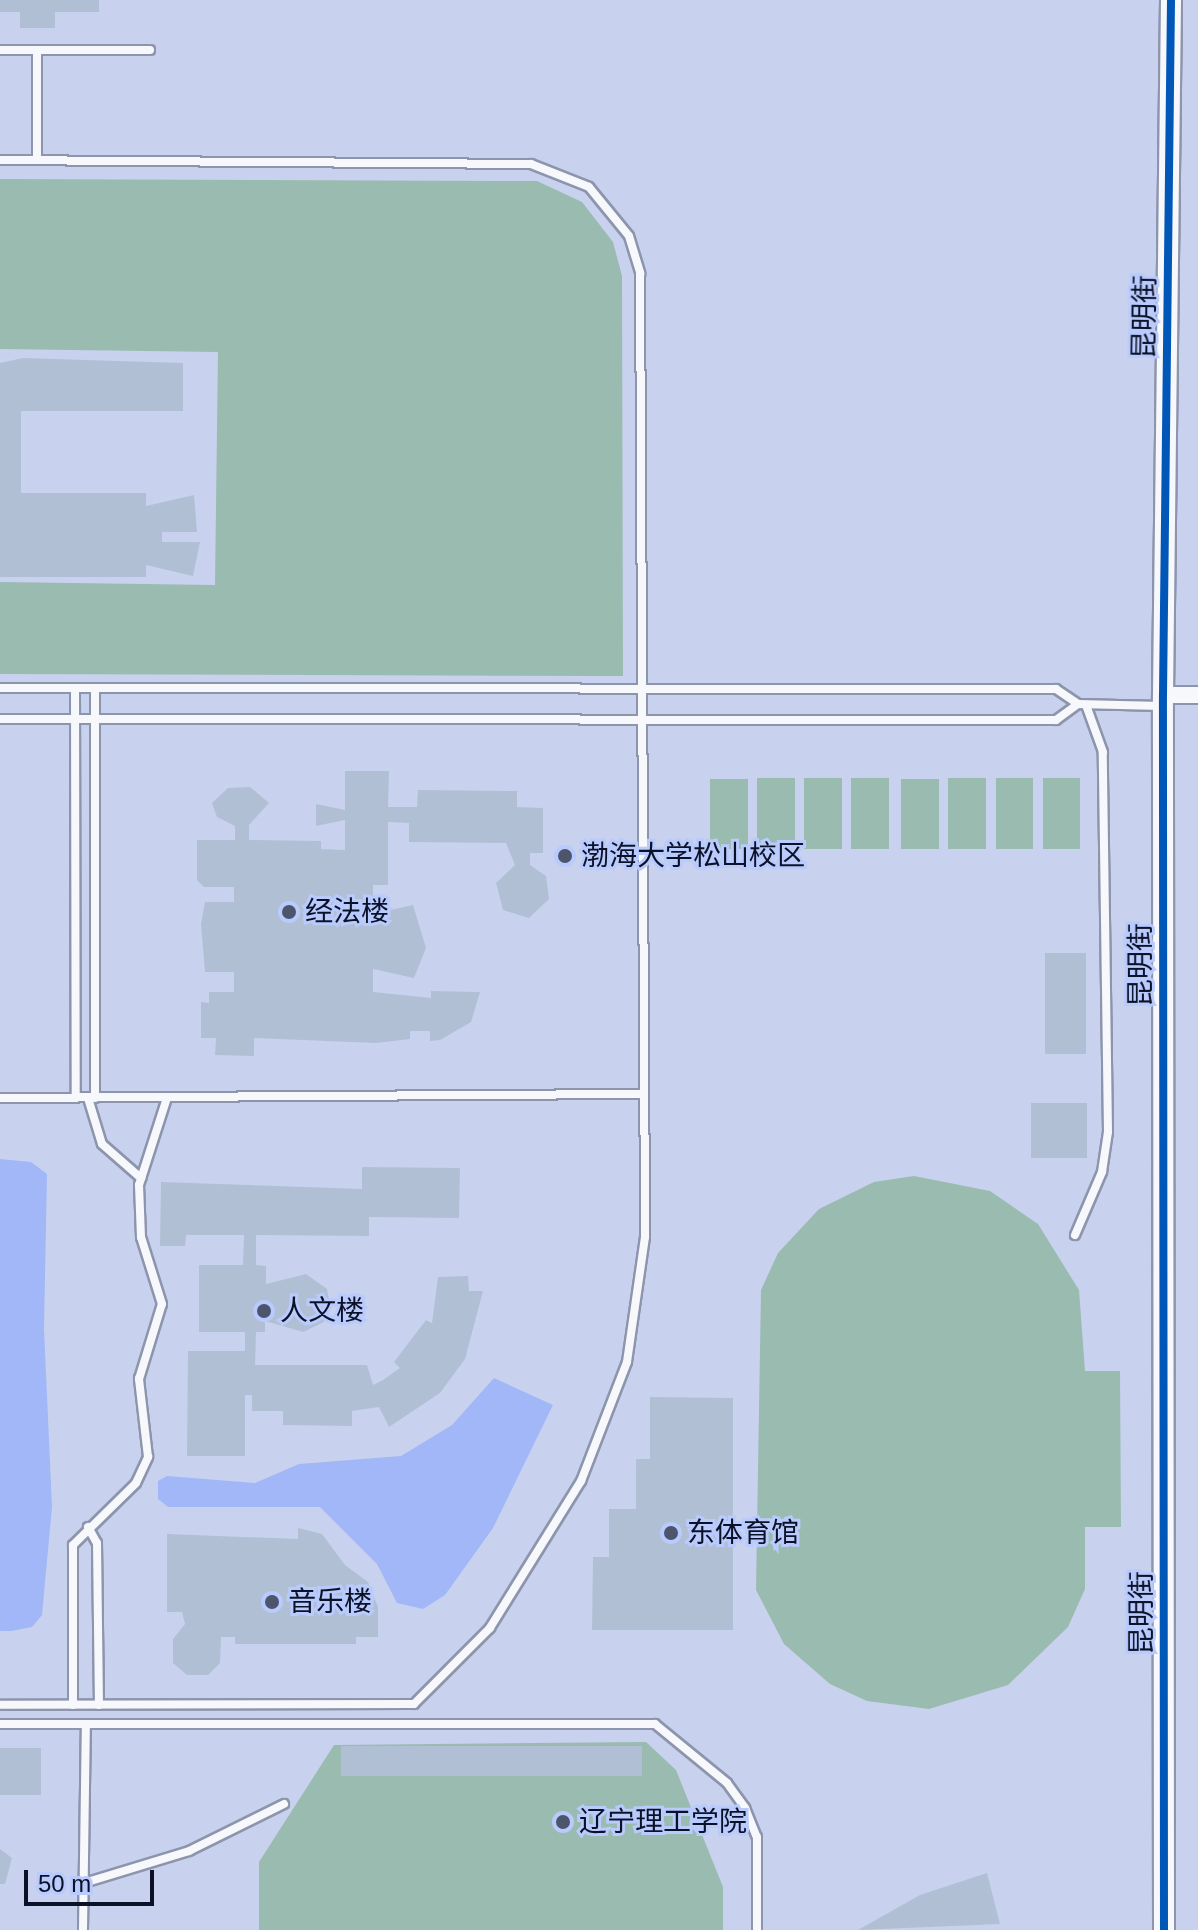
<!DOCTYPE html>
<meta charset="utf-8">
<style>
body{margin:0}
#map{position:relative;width:1198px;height:1930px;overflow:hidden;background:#c8d2ee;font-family:Arial,"Noto Sans SC",sans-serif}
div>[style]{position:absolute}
.green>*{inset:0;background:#9abbb0;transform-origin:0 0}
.water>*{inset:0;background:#a2b7f7}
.building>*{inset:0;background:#b1bfd5;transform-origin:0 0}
.roads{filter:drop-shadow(2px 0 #8d95ac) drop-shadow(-2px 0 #8d95ac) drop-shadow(0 2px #8d95ac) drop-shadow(0 -2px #8d95ac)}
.service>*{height:8px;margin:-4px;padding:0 4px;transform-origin:4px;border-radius:4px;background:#f7f8fc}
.minor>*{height:16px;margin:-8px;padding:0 8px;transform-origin:8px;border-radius:8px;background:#f7f8fc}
.tertiary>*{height:20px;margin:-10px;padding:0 10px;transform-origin:10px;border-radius:10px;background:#f7f8fc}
.cycleway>*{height:8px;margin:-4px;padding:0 4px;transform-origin:4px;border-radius:4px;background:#0057b8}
.dots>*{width:22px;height:22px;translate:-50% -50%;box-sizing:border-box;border:4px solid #b9cafd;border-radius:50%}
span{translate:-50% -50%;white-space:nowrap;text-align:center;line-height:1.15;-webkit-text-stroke:6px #b9cafd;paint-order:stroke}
.street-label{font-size:28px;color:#0b1127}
.poi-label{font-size:28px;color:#0b1127}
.left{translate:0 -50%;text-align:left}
.scale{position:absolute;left:24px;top:1870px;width:130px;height:36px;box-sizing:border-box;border:4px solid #0b1127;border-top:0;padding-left:10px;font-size:24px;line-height:28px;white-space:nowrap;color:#0b1127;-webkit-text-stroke:6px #b9cafd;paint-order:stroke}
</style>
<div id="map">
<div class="green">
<div style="clip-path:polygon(0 179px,537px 181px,582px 202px,613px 242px,622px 276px,623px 676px,0 674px,0 582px,215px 585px,218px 352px,0 349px)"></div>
<div style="left:795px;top:778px;width:71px;height:38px;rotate:90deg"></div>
<div style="left:804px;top:778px;width:38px;height:71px"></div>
<div style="left:851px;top:778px;width:38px;height:71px"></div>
<div style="left:986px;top:778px;width:71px;height:38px;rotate:90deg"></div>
<div style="left:996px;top:778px;width:37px;height:71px"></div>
<div style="left:1043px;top:778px;width:37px;height:71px"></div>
<div style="left:710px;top:779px;width:38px;height:70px"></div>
<div style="left:901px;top:779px;width:38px;height:70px"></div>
<div style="clip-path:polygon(914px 1176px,990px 1191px,1038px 1224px,1079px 1290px,1085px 1371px,1120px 1371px,1121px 1527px,1085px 1527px,1085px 1589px,1068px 1627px,1008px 1685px,929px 1709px,867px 1701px,830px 1684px,784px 1644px,756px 1590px,761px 1290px,778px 1253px,819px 1209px,874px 1182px)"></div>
<div style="clip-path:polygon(646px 1742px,676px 1770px,723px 1887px,723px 1930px,259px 1930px,259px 1862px,334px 1745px)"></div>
</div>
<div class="water">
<div style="clip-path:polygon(0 1159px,31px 1162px,47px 1174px,44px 1329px,52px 1507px,42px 1615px,32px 1627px,11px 1631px,0 1631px)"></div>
<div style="clip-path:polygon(494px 1378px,553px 1405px,493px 1528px,445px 1595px,423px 1609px,397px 1603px,377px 1564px,320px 1507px,168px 1507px,158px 1499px,158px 1481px,167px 1476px,255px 1483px,299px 1464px,401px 1456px,452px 1425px)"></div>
</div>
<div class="building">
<div style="clip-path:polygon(0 0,99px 0,99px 12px,55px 12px,55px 28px,20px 28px,20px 12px,0 12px)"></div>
<div style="clip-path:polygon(23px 358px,183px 363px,183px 411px,21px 411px,21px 493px,146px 493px,146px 506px,194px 495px,197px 532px,162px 532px,162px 542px,200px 542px,193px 576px,146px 565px,146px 577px,0 577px,0 363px)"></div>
<div style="clip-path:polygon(345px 771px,389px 771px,388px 807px,417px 807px,418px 790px,517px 791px,517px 807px,543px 808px,543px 853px,530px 853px,530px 865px,546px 876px,549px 899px,529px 918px,503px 910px,496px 883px,515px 865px,506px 843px,409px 842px,409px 823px,388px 822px,388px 885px,373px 885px,373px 914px,413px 905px,426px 948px,414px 978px,373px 969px,373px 992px,431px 998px,431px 991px,480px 992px,471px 1022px,440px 1040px,430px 1041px,430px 1031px,410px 1031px,410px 1039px,376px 1043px,254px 1038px,254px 1056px,215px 1055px,216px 1038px,201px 1038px,201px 1002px,209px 1003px,209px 992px,234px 992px,234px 972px,205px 972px,201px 924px,205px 902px,234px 902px,234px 887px,204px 887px,197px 880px,197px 840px,235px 840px,235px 826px,217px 817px,212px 803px,228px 788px,250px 787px,269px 803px,249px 825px,249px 840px,321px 841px,321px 849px,345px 850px,345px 820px,316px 826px,316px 804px,345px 810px)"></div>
<div style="left:1045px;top:953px;width:41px;height:101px"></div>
<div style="left:1031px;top:1103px;width:56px;height:55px"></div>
<div style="clip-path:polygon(362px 1167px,460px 1168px,459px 1218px,369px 1217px,369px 1236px,256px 1235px,256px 1265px,266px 1266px,266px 1284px,306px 1274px,327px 1289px,330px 1306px,324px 1322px,303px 1332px,265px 1321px,265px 1332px,256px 1332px,255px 1365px,367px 1365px,373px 1385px,383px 1380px,400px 1368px,394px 1362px,426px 1320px,432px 1323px,438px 1277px,468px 1276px,469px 1291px,483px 1291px,465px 1359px,440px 1393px,389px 1427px,379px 1407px,352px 1411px,352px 1426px,283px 1425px,283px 1411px,252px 1411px,252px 1395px,245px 1395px,245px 1456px,187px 1456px,188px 1351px,245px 1351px,245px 1332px,199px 1332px,199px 1265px,243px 1265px,244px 1235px,186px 1235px,185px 1246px,160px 1246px,161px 1182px,362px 1189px)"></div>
<div style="clip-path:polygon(650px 1397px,733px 1398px,733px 1630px,592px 1630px,593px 1557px,609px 1557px,609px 1509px,636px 1509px,636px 1459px,650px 1459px)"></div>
<div style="clip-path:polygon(298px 1528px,322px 1534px,345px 1565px,368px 1582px,378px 1607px,378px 1637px,356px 1637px,356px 1644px,235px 1644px,235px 1637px,221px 1637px,220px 1663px,208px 1675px,187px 1675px,173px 1663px,173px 1639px,185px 1624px,182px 1612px,167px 1612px,167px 1534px,298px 1539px)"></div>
<div style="left:341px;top:1746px;width:301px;height:30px"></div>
<div style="left:0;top:1748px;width:41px;height:47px"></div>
<div style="clip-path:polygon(0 1849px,12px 1858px,5px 1884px,0 1884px)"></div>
<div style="clip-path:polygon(987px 1873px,1000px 1924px,858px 1930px,920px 1895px)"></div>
</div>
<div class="roads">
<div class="service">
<div style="left:0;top:50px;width:150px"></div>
<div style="left:37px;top:50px;width:110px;rotate:90deg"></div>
<div style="left:0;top:160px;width:531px;rotate:0.43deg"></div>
<div style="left:531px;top:164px;width:62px;rotate:21.6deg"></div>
<div style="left:589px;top:187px;width:63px;rotate:50.8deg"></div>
<div style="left:629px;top:236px;width:39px;rotate:73deg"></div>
<div style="left:640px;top:273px;width:964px;rotate:89.7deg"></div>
<div style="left:645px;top:1237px;width:126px;rotate:98.2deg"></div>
<div style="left:627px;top:1362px;width:128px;rotate:111.1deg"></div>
<div style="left:581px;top:1481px;width:173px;rotate:121.8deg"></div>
<div style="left:490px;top:1628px;width:107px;rotate:135deg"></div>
<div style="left:414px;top:1704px;width:414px;rotate:179.9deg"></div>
<div style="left:0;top:688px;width:1056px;rotate:0.05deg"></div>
<div style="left:1056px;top:689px;width:27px;rotate:34deg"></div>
<div style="left:1078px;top:704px;width:84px;rotate:1.4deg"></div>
<div style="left:75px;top:688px;width:410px;rotate:89.9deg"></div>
<div style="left:95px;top:688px;width:410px;rotate:90deg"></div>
<div style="left:0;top:719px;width:1056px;rotate:0.05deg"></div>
<div style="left:1056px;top:720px;width:27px;rotate:-36deg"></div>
<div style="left:0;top:1098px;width:644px;rotate:-0.36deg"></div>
<div style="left:88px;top:1098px;width:48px;rotate:73.1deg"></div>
<div style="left:102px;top:1144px;width:52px;rotate:41.1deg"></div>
<div style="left:1075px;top:1235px;width:69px;rotate:-66.8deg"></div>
<div style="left:1102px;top:1172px;width:40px;rotate:-81.5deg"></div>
<div style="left:1108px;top:1132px;width:380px;rotate:-90.8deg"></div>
<div style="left:1103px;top:752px;width:50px;rotate:-109.9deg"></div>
<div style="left:88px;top:1527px;width:18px;rotate:61deg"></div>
<div style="left:97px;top:1543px;width:162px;rotate:89.3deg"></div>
<div style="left:73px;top:1705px;width:160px;rotate:-90deg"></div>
<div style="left:73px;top:1545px;width:88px;rotate:-44.5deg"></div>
<div style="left:136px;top:1483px;width:29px;rotate:-65deg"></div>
<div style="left:148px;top:1457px;width:79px;rotate:-96.6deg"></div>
<div style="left:139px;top:1379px;width:78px;rotate:-73deg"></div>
<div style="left:162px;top:1304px;width:70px;rotate:-107.4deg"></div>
<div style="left:141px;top:1237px;width:52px;rotate:-92.2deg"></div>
<div style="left:139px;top:1185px;width:91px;rotate:-72.2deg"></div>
<div style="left:0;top:1724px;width:655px"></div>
<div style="left:655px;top:1724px;width:93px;rotate:39.3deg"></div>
<div style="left:727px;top:1783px;width:31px;rotate:54deg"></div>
<div style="left:745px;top:1808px;width:31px;rotate:68deg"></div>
<div style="left:757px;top:1837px;width:93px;rotate:90deg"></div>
<div style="left:84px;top:1883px;width:110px;rotate:-16.9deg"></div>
<div style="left:189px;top:1851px;width:106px;rotate:-26.3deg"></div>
<div style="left:83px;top:1930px;width:206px;rotate:-89.2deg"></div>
</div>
<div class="minor">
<div style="left:1163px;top:695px;width:35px"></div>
</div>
<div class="tertiary">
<div style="left:1164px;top:1930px;width:1235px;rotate:-90.05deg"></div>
<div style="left:1163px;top:695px;width:695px;rotate:-89.34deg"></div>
</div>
</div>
<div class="cycleway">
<div style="left:1164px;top:1930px;width:1235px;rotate:-90.05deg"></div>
<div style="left:1163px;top:695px;width:695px;rotate:-89.34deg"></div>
</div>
<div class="dots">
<div style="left:565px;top:856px;background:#4d556d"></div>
<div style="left:289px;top:912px;background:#4d556d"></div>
<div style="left:264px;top:1311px;background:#4d556d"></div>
<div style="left:671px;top:1533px;background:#4d556d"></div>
<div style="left:272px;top:1602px;background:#4d556d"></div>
<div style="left:563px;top:1822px;background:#4d556d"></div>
</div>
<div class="street-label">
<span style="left:1145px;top:317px;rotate:-89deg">昆明街</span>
<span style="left:1141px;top:965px;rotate:-90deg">昆明街</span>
<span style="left:1142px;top:1613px;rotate:-90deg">昆明街</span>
</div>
<div class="poi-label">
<span class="left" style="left:581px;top:856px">渤海大学松山校区</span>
<span class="left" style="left:305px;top:912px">经法楼</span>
<span class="left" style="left:280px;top:1311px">人文楼</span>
<span class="left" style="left:687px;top:1533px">东体育馆</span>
<span class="left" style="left:288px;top:1602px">音乐楼</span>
<span class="left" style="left:579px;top:1822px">辽宁理工学院</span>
</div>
<div class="scale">50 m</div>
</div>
